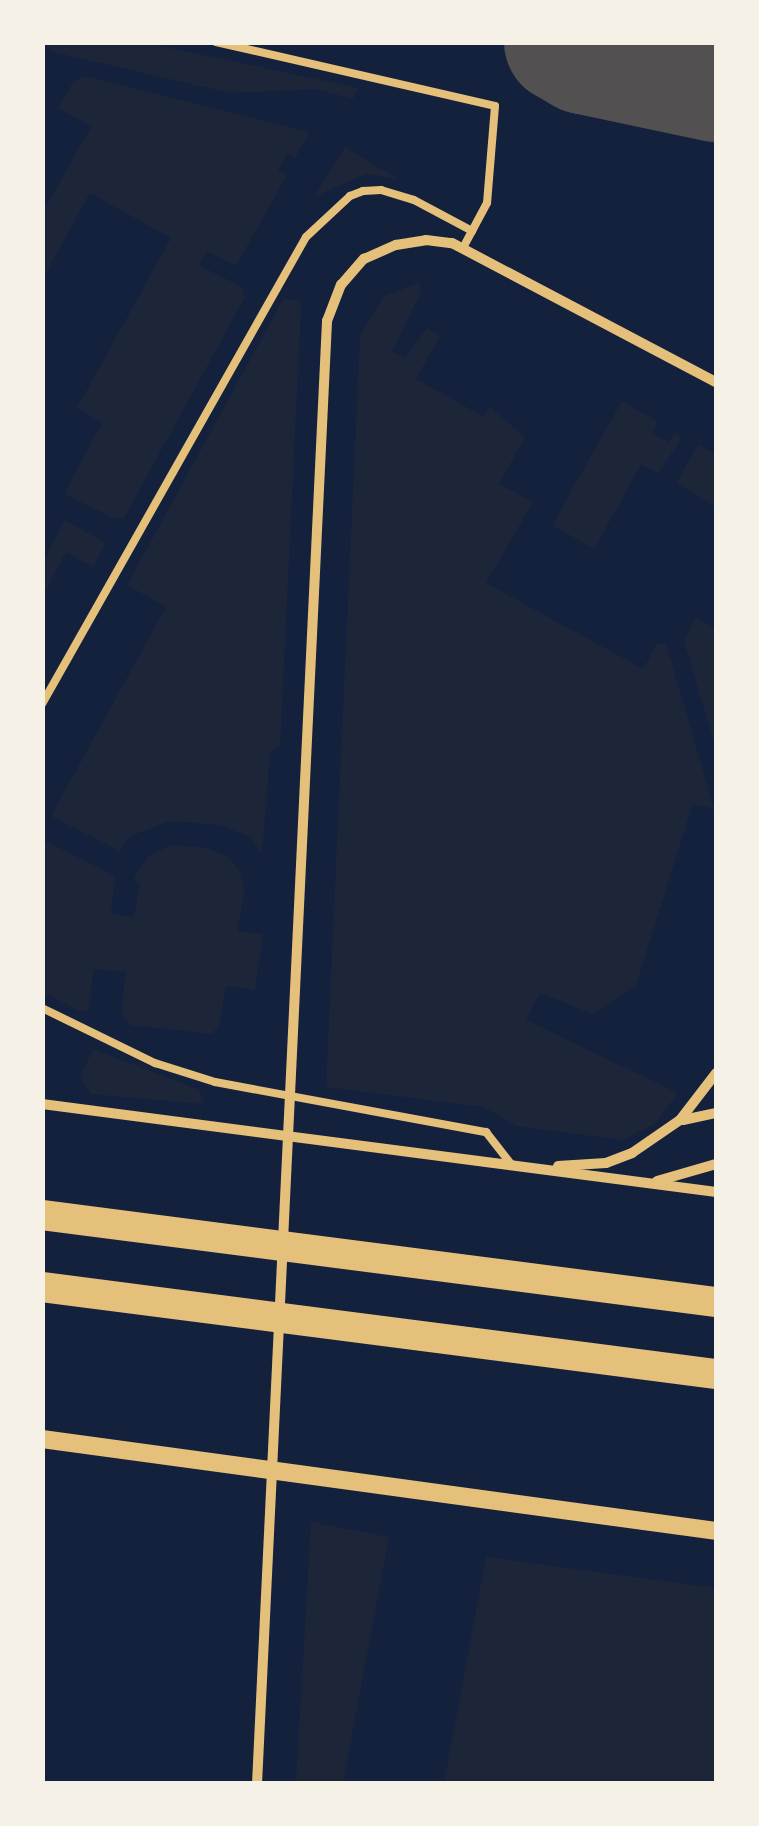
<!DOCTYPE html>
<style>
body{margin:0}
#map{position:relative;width:759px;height:1826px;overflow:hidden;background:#14213d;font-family:"Fira Sans Condensed",sans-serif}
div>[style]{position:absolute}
.green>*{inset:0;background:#1d2539}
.taxiway>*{height:122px;margin:-61px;padding:0 61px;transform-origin:61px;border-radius:61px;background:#525050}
.service>*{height:8px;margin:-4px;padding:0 4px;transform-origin:4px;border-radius:4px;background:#e5c07b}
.minor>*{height:10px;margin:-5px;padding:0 5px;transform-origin:5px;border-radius:5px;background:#e5c07b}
.tertiary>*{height:18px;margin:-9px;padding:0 9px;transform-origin:9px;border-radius:9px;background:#e5c07b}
.motorway>*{height:30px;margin:-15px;padding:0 15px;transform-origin:15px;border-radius:15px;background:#e5c07b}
span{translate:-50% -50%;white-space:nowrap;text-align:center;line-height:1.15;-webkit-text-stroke:10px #f6f1e7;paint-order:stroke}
.frame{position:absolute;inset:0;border:45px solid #f6f1e7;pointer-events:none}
</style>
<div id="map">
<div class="green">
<div style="clip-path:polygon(43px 42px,147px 43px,358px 88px,353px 99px,316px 89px,231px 93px,53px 52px)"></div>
<div style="clip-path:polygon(84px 76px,309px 132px,295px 158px,287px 154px,278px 170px,287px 175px,236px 266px,207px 251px,198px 265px,242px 287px,245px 297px,124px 518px,116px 519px,64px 494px,102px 423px,77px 408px,171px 238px,90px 193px,43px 278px,43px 212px,91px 127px,59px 108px,73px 82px)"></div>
<div style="clip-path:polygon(345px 147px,398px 179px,366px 174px,314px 197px)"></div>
<div style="clip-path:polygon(420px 282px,421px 292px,392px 351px,405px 358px,427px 328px,440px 336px,416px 379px,484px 417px,490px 407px,525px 437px,499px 484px,533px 502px,486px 583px,643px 669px,657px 644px,666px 643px,714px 809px,693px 803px,636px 985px,593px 1014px,540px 993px,526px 1020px,678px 1093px,655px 1124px,622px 1140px,517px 1126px,484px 1107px,326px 1087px,360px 336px,383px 297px)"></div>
<div style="clip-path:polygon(284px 298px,299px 301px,301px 308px,280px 746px,270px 753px,262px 853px,250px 837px,220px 825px,170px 821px,128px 837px,120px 851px,51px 816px,166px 607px,127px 585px)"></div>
<div style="clip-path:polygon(622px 401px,658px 422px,652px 433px,669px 442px,676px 432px,682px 438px,658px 473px,641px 465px,594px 549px,554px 526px,555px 520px)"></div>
<div style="clip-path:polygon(698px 445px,716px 454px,716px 506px,676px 483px)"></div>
<div style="clip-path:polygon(65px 520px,106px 543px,93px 567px,66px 552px,43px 595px,43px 563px)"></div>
<div style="clip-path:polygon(696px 618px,716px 629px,716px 749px,684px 641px)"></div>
<div style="clip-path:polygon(43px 840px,115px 876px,111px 914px,134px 917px,140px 884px,134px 881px,135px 876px,149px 856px,171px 845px,207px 848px,229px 857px,241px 873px,245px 892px,237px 931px,263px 934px,255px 990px,226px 986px,219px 1025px,212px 1034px,131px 1025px,121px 1014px,126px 972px,94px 969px,88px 1010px,81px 1012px,43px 992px)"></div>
<div style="clip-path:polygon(93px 1049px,200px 1090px,203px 1104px,91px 1094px,80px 1077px)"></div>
<div style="clip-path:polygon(311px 1522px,389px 1537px,343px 1783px,296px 1783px)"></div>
<div style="clip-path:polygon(486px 1557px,716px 1588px,716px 1783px,444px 1783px)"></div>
</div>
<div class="taxiway">
<div style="left:565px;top:42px;width:22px;rotate:30deg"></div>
<div style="left:584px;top:53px;width:135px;rotate:12deg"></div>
</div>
<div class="service">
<div style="left:216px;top:42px;width:286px;rotate:12.9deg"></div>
<div style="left:495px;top:106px;width:97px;rotate:94.7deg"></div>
<div style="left:487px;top:203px;width:49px;rotate:118.1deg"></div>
<div style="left:42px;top:704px;width:536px;rotate:-60.52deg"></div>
<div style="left:306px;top:237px;width:60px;rotate:-43deg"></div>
<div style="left:350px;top:196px;width:14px;rotate:-21deg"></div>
<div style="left:363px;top:191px;width:18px;rotate:-3deg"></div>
<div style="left:381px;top:190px;width:34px;rotate:17deg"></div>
<div style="left:414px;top:200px;width:66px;rotate:28.1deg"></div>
<div style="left:42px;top:1008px;width:126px;rotate:26deg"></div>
<div style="left:155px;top:1063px;width:63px;rotate:17.6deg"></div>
<div style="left:215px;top:1082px;width:276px;rotate:10.5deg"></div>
<div style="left:486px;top:1132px;width:41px;rotate:52deg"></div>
</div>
<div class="minor">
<div style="left:42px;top:1104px;width:680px;rotate:7.44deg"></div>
<div style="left:683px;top:1120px;width:34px;rotate:-12deg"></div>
<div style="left:558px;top:1166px;width:48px;rotate:-3.6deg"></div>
<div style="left:606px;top:1163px;width:28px;rotate:-21deg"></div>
<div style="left:632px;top:1153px;width:58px;rotate:-34.5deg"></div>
<div style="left:680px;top:1120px;width:59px;rotate:-52.5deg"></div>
<div style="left:657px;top:1181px;width:61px;rotate:-16.1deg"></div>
<div style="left:257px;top:1784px;width:1465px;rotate:-87.26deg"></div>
<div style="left:327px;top:321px;width:39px;rotate:-69deg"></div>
<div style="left:341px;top:285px;width:35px;rotate:-49deg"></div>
<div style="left:364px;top:259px;width:35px;rotate:-24deg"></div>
<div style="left:396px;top:245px;width:30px;rotate:-9deg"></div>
<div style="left:426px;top:240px;width:26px;rotate:7deg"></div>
<div style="left:452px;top:243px;width:298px;rotate:27.8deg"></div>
</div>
<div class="tertiary">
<div style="left:42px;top:1439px;width:680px;rotate:7.77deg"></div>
</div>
<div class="motorway">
<div style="left:42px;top:1215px;width:680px;rotate:7.36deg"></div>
<div style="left:42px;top:1287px;width:680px;rotate:7.36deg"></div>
</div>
<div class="frame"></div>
</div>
